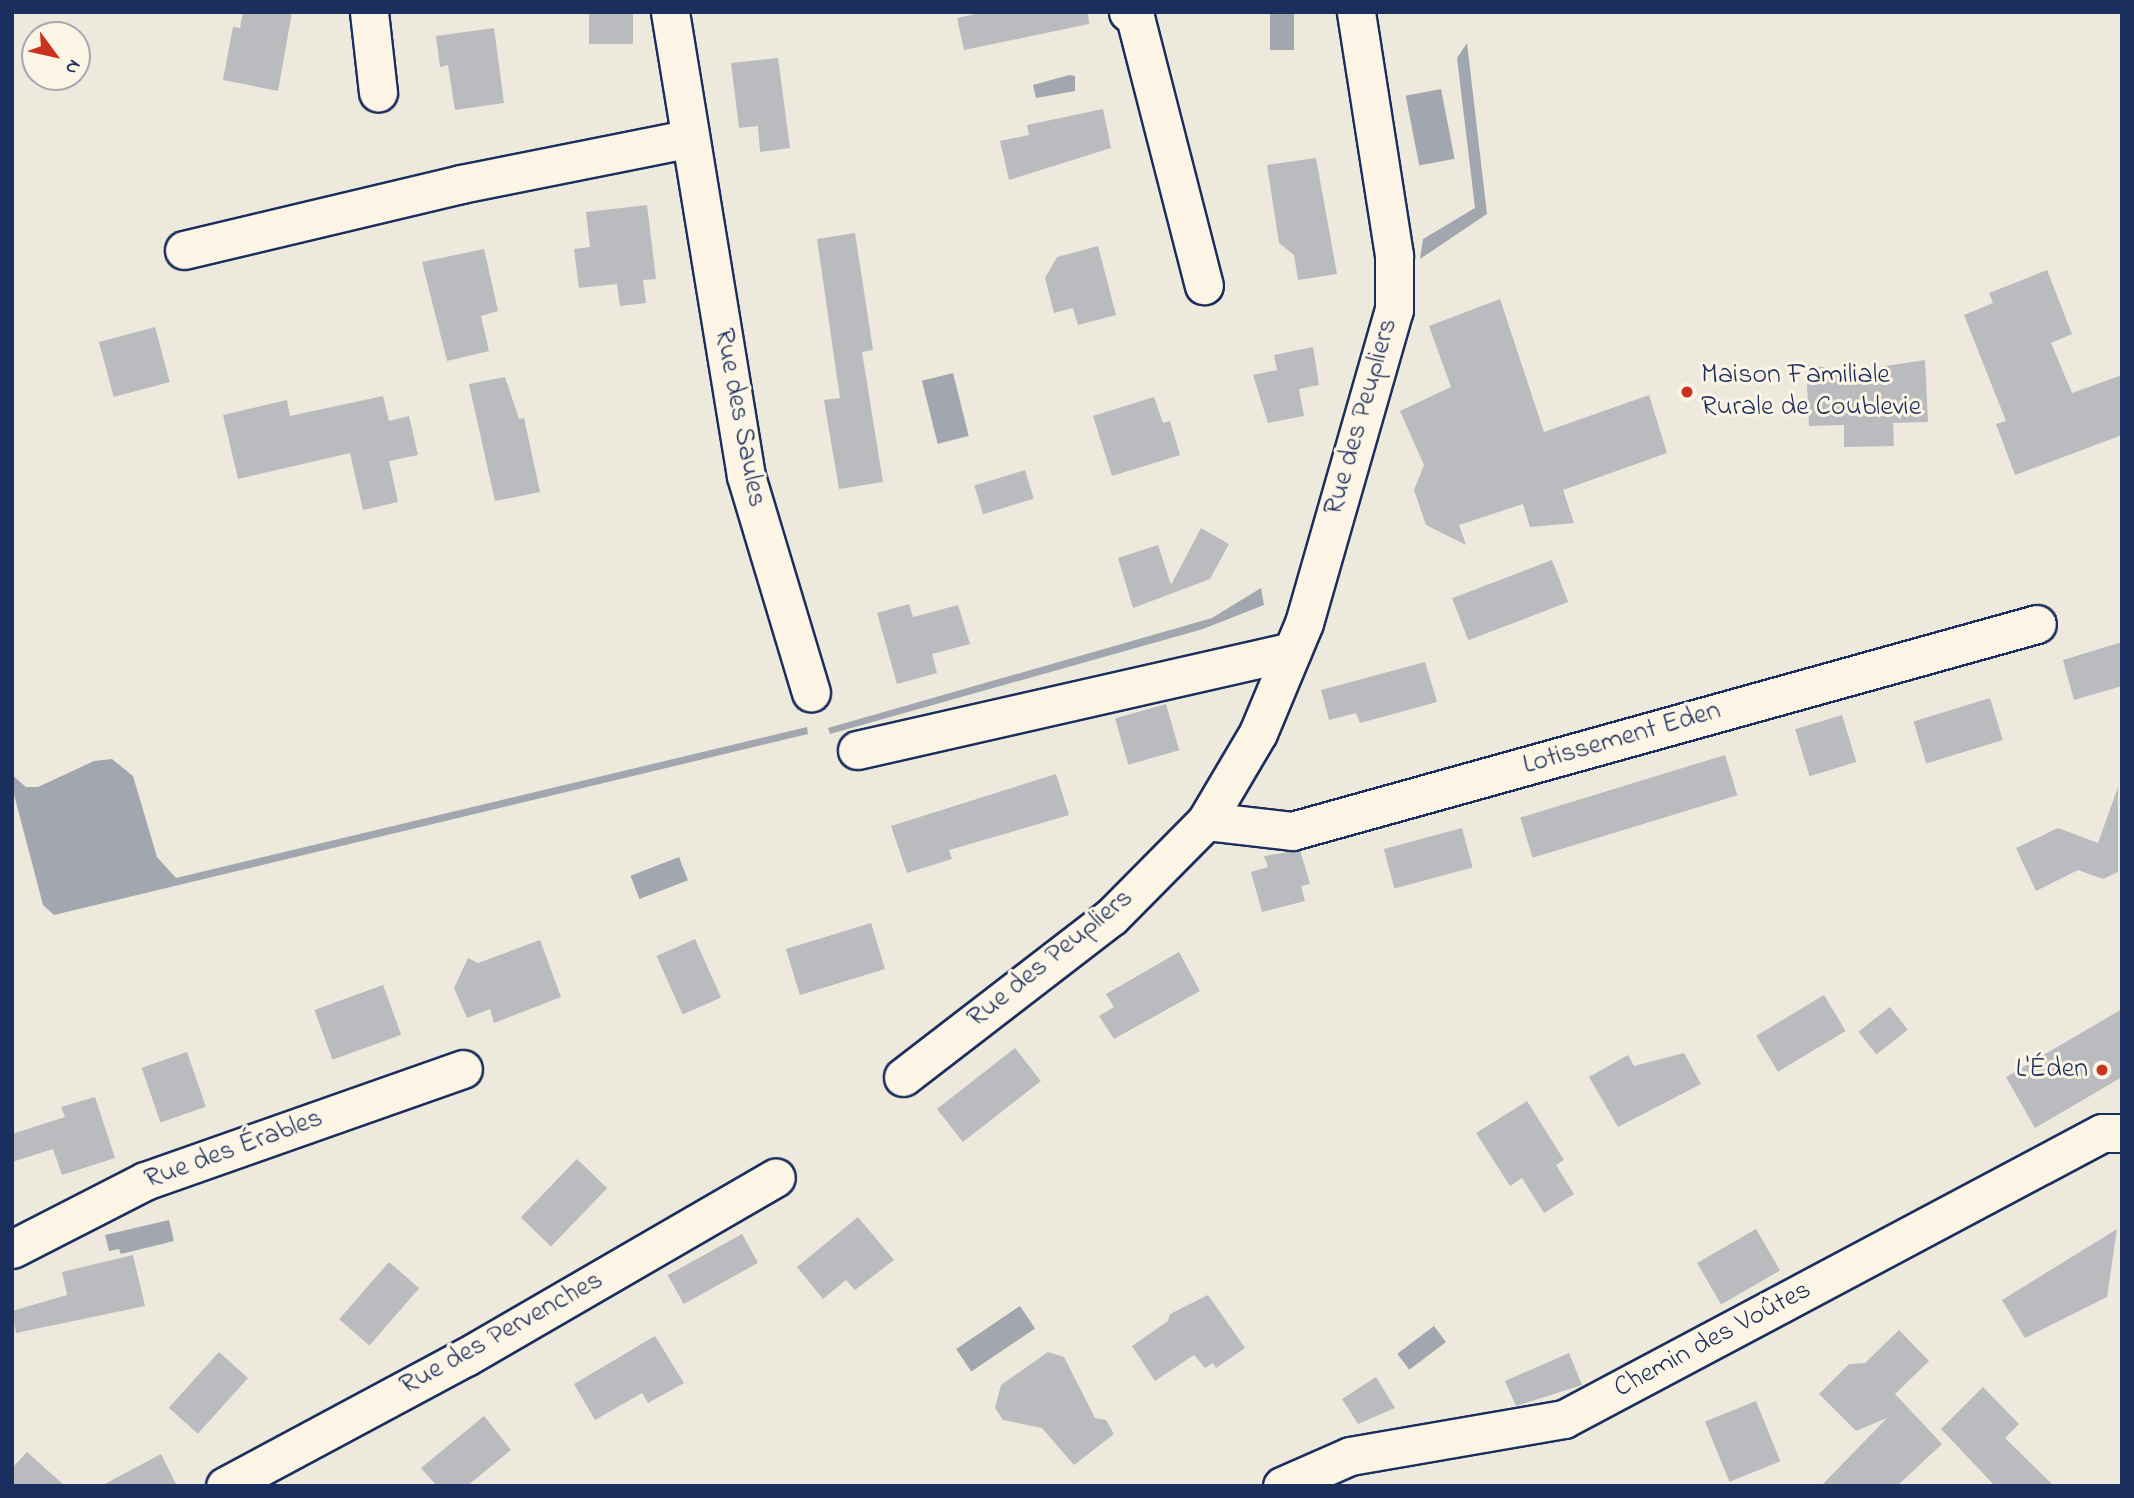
<!DOCTYPE html>
<meta charset="utf-8">
<style>
body{margin:0}
#map{position:relative;width:2134px;height:1498px;overflow:hidden;background:#eee9dd;font-family:"Indie Flower",sans-serif}
div>[style]{position:absolute}
.water>*{inset:0;background:#a2a7af;transform-origin:0 0}
.building>*{inset:0;background:#babbbe;transform-origin:0 0}
.roads{filter:drop-shadow(2px 0 #1b2f5e) drop-shadow(-2px 0 #1b2f5e) drop-shadow(0 2px #1b2f5e) drop-shadow(0 -2px #1b2f5e)}
.street>*{height:37px;margin:-18.5px;padding:0 18.5px;transform-origin:18.5px;border-radius:18.5px;background:#fcf5e5}
.dots>*{width:19px;height:19px;translate:-50% -50%;box-sizing:border-box;border:4px solid #fcf5e5;border-radius:50%}
span{translate:-50% -50%;white-space:nowrap;text-align:center;line-height:1.15;-webkit-text-stroke:6px #fcf5e5;paint-order:stroke}
.poi-label{font-size:28px;color:#1b2f5e}
.left{translate:0 -50%;text-align:left}
.right{translate:-100% -50%;text-align:right}
.street-label{font-size:28px;color:#1b2f5e}
.frame{position:absolute;inset:0;border:14px solid #1b2f5e;pointer-events:none}
.north{position:absolute;left:21px;top:21px;width:70px;height:70px;box-sizing:border-box;background:#fcf5e5;border:2px solid #a2a6af;border-radius:50%;rotate:123deg;font-size:19px;font-weight:700;line-height:28px;text-align:center;color:#1b2f5e}
.north::after{content:'';display:block;margin:auto;width:24px;height:32px;background:#c8321e;clip-path:polygon(50% 0,100% 100%,50% 72%,0 100%)}
</style>
<div id="map">
<div class="water">
<div style="left:1270px;top:12px;width:24px;height:38px"></div>
<div style="clip-path:polygon(1467px 43px,1487px 214px,1420px 259px,1423px 239px,1475px 208px,1457px 58px)"></div>
<div style="clip-path:polygon(1069px 75px,1075px 76px,1075px 91px,1036px 98px,1033px 85px)"></div>
<div style="left:1441px;top:89px;width:71px;height:36px;rotate:79deg"></div>
<div style="left:953px;top:373px;width:65px;height:32px;rotate:76deg"></div>
<div style="clip-path:polygon(1261px 588px,1264px 605px,1203px 629px,830px 734px,828px 728px,1212px 618px)"></div>
<div style="clip-path:polygon(807px 727px,808px 734px,54px 915px,43px 905px,12px 787px,12px 775px,26px 787px,38px 787px,94px 761px,112px 759px,133px 776px,157px 857px,176px 878px)"></div>
<div style="left:679px;top:857px;width:25px;height:52px;rotate:69deg"></div>
<div style="clip-path:polygon(169px 1220px,174px 1241px,121px 1254px,119px 1249px,109px 1251px,105px 1235px)"></div>
<div style="left:1020px;top:1306px;width:27px;height:77px;rotate:56deg"></div>
<div style="left:1434px;top:1326px;width:20px;height:46px;rotate:53deg"></div>
</div>
<div class="building">
<div style="clip-path:polygon(243px 12px,292px 12px,278px 91px,223px 80px,233px 27px,240px 28px)"></div>
<div style="left:589px;top:12px;width:44px;height:32px"></div>
<div style="clip-path:polygon(984px 12px,1088px 12px,1089px 24px,964px 50px,957px 18px)"></div>
<div style="clip-path:polygon(494px 28px,504px 103px,455px 110px,448px 65px,440px 67px,436px 36px)"></div>
<div style="clip-path:polygon(778px 58px,790px 148px,760px 152px,758px 126px,739px 128px,731px 63px)"></div>
<div style="clip-path:polygon(1103px 109px,1111px 148px,1009px 180px,1000px 141px,1029px 135px,1027px 125px)"></div>
<div style="clip-path:polygon(1316px 158px,1337px 274px,1298px 280px,1294px 255px,1279px 243px,1267px 165px)"></div>
<div style="clip-path:polygon(647px 205px,656px 279px,643px 280px,646px 303px,620px 306px,617px 284px,579px 288px,574px 249px,590px 247px,586px 212px)"></div>
<div style="clip-path:polygon(855px 233px,873px 350px,862px 352px,883px 482px,839px 489px,824px 400px,840px 398px,817px 239px)"></div>
<div style="clip-path:polygon(1098px 246px,1116px 315px,1078px 325px,1073px 308px,1054px 313px,1045px 278px,1057px 257px)"></div>
<div style="clip-path:polygon(484px 249px,498px 311px,481px 316px,489px 351px,447px 361px,422px 262px)"></div>
<div style="clip-path:polygon(2047px 270px,2072px 334px,2051px 343px,2072px 393px,2122px 375px,2122px 435px,2015px 475px,1996px 424px,2006px 421px,1964px 315px,1993px 303px,1989px 293px)"></div>
<div style="clip-path:polygon(1500px 299px,1544px 432px,1649px 395px,1667px 453px,1563px 490px,1574px 523px,1530px 527px,1523px 504px,1459px 525px,1466px 545px,1426px 525px,1414px 490px,1424px 465px,1400px 411px,1451px 387px,1429px 326px)"></div>
<div style="left:155px;top:327px;width:57px;height:58px;rotate:75deg"></div>
<div style="clip-path:polygon(1313px 347px,1319px 385px,1299px 389px,1304px 416px,1268px 423px,1253px 375px,1277px 370px,1274px 355px)"></div>
<div style="clip-path:polygon(1925px 360px,1928px 422px,1893px 423px,1894px 446px,1844px 447px,1844px 425px,1809px 426px,1806px 365px,1853px 371px)"></div>
<div style="clip-path:polygon(505px 377px,519px 419px,524px 418px,540px 492px,495px 501px,469px 384px)"></div>
<div style="clip-path:polygon(383px 396px,389px 421px,409px 416px,418px 455px,389px 461px,398px 502px,363px 510px,350px 453px,238px 479px,223px 415px,287px 400px,290px 416px)"></div>
<div style="clip-path:polygon(1154px 397px,1163px 423px,1170px 421px,1180px 455px,1112px 476px,1093px 416px)"></div>
<div style="left:1025px;top:470px;width:30px;height:53px;rotate:73deg"></div>
<div style="clip-path:polygon(1201px 528px,1229px 544px,1210px 579px,1133px 608px,1118px 558px,1158px 545px,1171px 585px)"></div>
<div style="left:1552px;top:560px;width:45px;height:107px;rotate:69deg"></div>
<div style="clip-path:polygon(909px 604px,913px 617px,958px 605px,970px 644px,932px 654px,937px 673px,897px 684px,877px 613px)"></div>
<div style="clip-path:polygon(2122px 642px,2122px 686px,2074px 700px,2063px 660px)"></div>
<div style="clip-path:polygon(1425px 662px,1437px 702px,1360px 723px,1356px 713px,1329px 720px,1321px 690px)"></div>
<div style="left:1990px;top:698px;width:44px;height:80px;rotate:73deg"></div>
<div style="left:1166px;top:704px;width:48px;height:53px;rotate:74deg"></div>
<div style="left:1842px;top:715px;width:49px;height:49px;rotate:73deg"></div>
<div style="left:1725px;top:755px;width:42px;height:214px;rotate:73deg"></div>
<div style="clip-path:polygon(1056px 774px,1069px 815px,949px 850px,952px 859px,907px 873px,891px 826px)"></div>
<div style="clip-path:polygon(2118px 787px,2118px 872px,2103px 879px,2078px 870px,2036px 891px,2016px 848px,2058px 828px,2098px 843px)"></div>
<div style="left:1462px;top:828px;width:41px;height:81px;rotate:75deg"></div>
<div style="clip-path:polygon(1300px 850px,1310px 884px,1301px 886px,1305px 901px,1262px 912px,1251px 872px,1268px 867px,1264px 856px)"></div>
<div style="left:871px;top:923px;width:48px;height:89px;rotate:73deg"></div>
<div style="left:695px;top:939px;width:64px;height:42px;rotate:66deg"></div>
<div style="clip-path:polygon(540px 940px,561px 997px,494px 1023px,490px 1009px,467px 1018px,454px 988px,468px 958px,478px 963px)"></div>
<div style="clip-path:polygon(1179px 952px,1200px 991px,1114px 1039px,1099px 1016px,1114px 1007px,1106px 994px)"></div>
<div style="left:383px;top:985px;width:53px;height:73px;rotate:70deg"></div>
<div style="left:1824px;top:995px;width:42px;height:79px;rotate:59deg"></div>
<div style="left:1890px;top:1007px;width:29px;height:40px;rotate:52deg"></div>
<div style="clip-path:polygon(2122px 1009px,2122px 1077px,2035px 1128px,2006px 1077px)"></div>
<div style="left:1015px;top:1048px;width:42px;height:99px;rotate:52deg"></div>
<div style="left:187px;top:1052px;width:58px;height:48px;rotate:71deg"></div>
<div style="clip-path:polygon(1684px 1053px,1701px 1084px,1618px 1127px,1589px 1077px,1628px 1055px,1634px 1066px)"></div>
<div style="clip-path:polygon(95px 1097px,115px 1158px,62px 1175px,53px 1149px,12px 1162px,12px 1134px,65px 1117px,61px 1107px)"></div>
<div style="clip-path:polygon(1527px 1101px,1564px 1160px,1556px 1165px,1574px 1194px,1544px 1213px,1522px 1178px,1510px 1186px,1476px 1133px)"></div>
<div style="left:577px;top:1159px;width:42px;height:81px;rotate:44deg"></div>
<div style="clip-path:polygon(858px 1217px,894px 1260px,855px 1290px,846px 1280px,823px 1299px,797px 1267px)"></div>
<div style="left:1756px;top:1229px;width:48px;height:68px;rotate:60deg"></div>
<div style="clip-path:polygon(2117px 1229px,2107px 1297px,2025px 1338px,2002px 1300px)"></div>
<div style="left:742px;top:1234px;width:33px;height:85px;rotate:61deg"></div>
<div style="clip-path:polygon(133px 1255px,145px 1306px,16px 1333px,12px 1311px,67px 1295px,62px 1272px)"></div>
<div style="left:389px;top:1262px;width:40px;height:76px;rotate:41deg"></div>
<div style="clip-path:polygon(1208px 1295px,1245px 1348px,1216px 1368px,1213px 1363px,1205px 1368px,1194px 1355px,1155px 1381px,1132px 1346px,1168px 1321px,1170px 1314px)"></div>
<div style="clip-path:polygon(1899px 1330px,1929px 1361px,1895px 1394px,1942px 1444px,1897px 1486px,1821px 1486px,1887px 1418px,1856px 1431px,1819px 1394px,1849px 1364px,1865px 1363px)"></div>
<div style="clip-path:polygon(655px 1336px,684px 1383px,648px 1403px,642px 1393px,595px 1420px,574px 1384px)"></div>
<div style="left:219px;top:1352px;width:39px;height:75px;rotate:42deg"></div>
<div style="clip-path:polygon(1048px 1352px,1064px 1357px,1095px 1418px,1106px 1420px,1114px 1434px,1074px 1465px,1042px 1428px,1003px 1420px,995px 1408px,1001px 1385px)"></div>
<div style="clip-path:polygon(1569px 1353px,1582px 1385px,1516px 1406px,1505px 1381px)"></div>
<div style="clip-path:polygon(1376px 1377px,1395px 1408px,1358px 1424px,1342px 1399px)"></div>
<div style="clip-path:polygon(1983px 1387px,2019px 1424px,2005px 1438px,2054px 1486px,1995px 1486px,1941px 1429px)"></div>
<div style="left:1756px;top:1401px;width:65px;height:55px;rotate:68deg"></div>
<div style="clip-path:polygon(484px 1416px,511px 1450px,467px 1486px,437px 1486px,421px 1468px)"></div>
<div style="clip-path:polygon(27px 1452px,65px 1486px,12px 1486px,12px 1468px)"></div>
<div style="clip-path:polygon(161px 1454px,177px 1486px,101px 1486px)"></div>
</div>
<div class="roads">
<div class="street">
<div style="left:369px;top:12px;width:81px;rotate:83.6deg"></div>
<div style="left:670px;top:12px;width:470px;rotate:80.7deg"></div>
<div style="left:746px;top:476px;width:226px;rotate:73.3deg"></div>
<div style="left:1128px;top:12px;width:9px;rotate:36deg"></div>
<div style="left:1135px;top:17px;width:277px;rotate:75.6deg"></div>
<div style="left:184px;top:250px;width:285px;rotate:-13.4deg"></div>
<div style="left:461px;top:184px;width:230px;rotate:-11.3deg"></div>
<div style="left:857px;top:750px;width:446px;rotate:-12.8deg"></div>
<div style="left:1206px;top:821px;width:87px;rotate:6.6deg"></div>
<div style="left:1292px;top:831px;width:773px;rotate:-15.53deg"></div>
<div style="left:903px;top:1077px;width:262px;rotate:-37.6deg"></div>
<div style="left:1111px;top:917px;width:135px;rotate:-45.3deg"></div>
<div style="left:1206px;top:821px;width:102px;rotate:-59.4deg"></div>
<div style="left:1258px;top:733px;width:119px;rotate:-67.3deg"></div>
<div style="left:1304px;top:623px;width:326px;rotate:-74deg"></div>
<div style="left:1394px;top:310px;width:55px;rotate:-90deg"></div>
<div style="left:1394px;top:255px;width:246px;rotate:-98.9deg"></div>
<div style="left:12px;top:1249px;width:149px;rotate:-27.1deg"></div>
<div style="left:145px;top:1181px;width:337px;rotate:-19.4deg"></div>
<div style="left:225px;top:1486px;width:273px;rotate:-28.2deg"></div>
<div style="left:466px;top:1357px;width:358px;rotate:-30.1deg"></div>
<div style="left:1282px;top:1486px;width:74px;rotate:-23.8deg"></div>
<div style="left:1350px;top:1456px;width:217px;rotate:-9.8deg"></div>
<div style="left:1564px;top:1419px;width:609px;rotate:-28deg"></div>
<div style="left:2102px;top:1133px;width:20px"></div>
</div>
</div>
<div class="dots">
<div style="left:1687px;top:392px;background:#c8321e"></div>
<div style="left:2102px;top:1070px;background:#c8321e"></div>
</div>
<div class="poi-label">
<span class="left" style="left:1701px;top:392px">Maison Familiale<br>Rurale de Coublevie</span>
<span class="right" style="left:2088px;top:1070px">L'Éden</span>
</div>
<div class="street-label">
<span style="left:1362px;top:417px;rotate:-74deg">Rue des Peupliers</span>
<span style="left:739px;top:418px;rotate:79deg">Rue des Saules</span>
<span style="left:1622px;top:739px;rotate:-16deg">Lotissement Eden</span>
<span style="left:1051px;top:959px;rotate:-39deg">Rue des Peupliers</span>
<span style="left:234px;top:1150px;rotate:-20deg">Rue des Érables</span>
<span style="left:502px;top:1334px;rotate:-29deg">Rue des Pervenches</span>
<span style="left:1713px;top:1340px;rotate:-28deg">Chemin des Voûtes</span>
</div>
<div class="frame"></div>
<div class="north">N</div>
</div>
